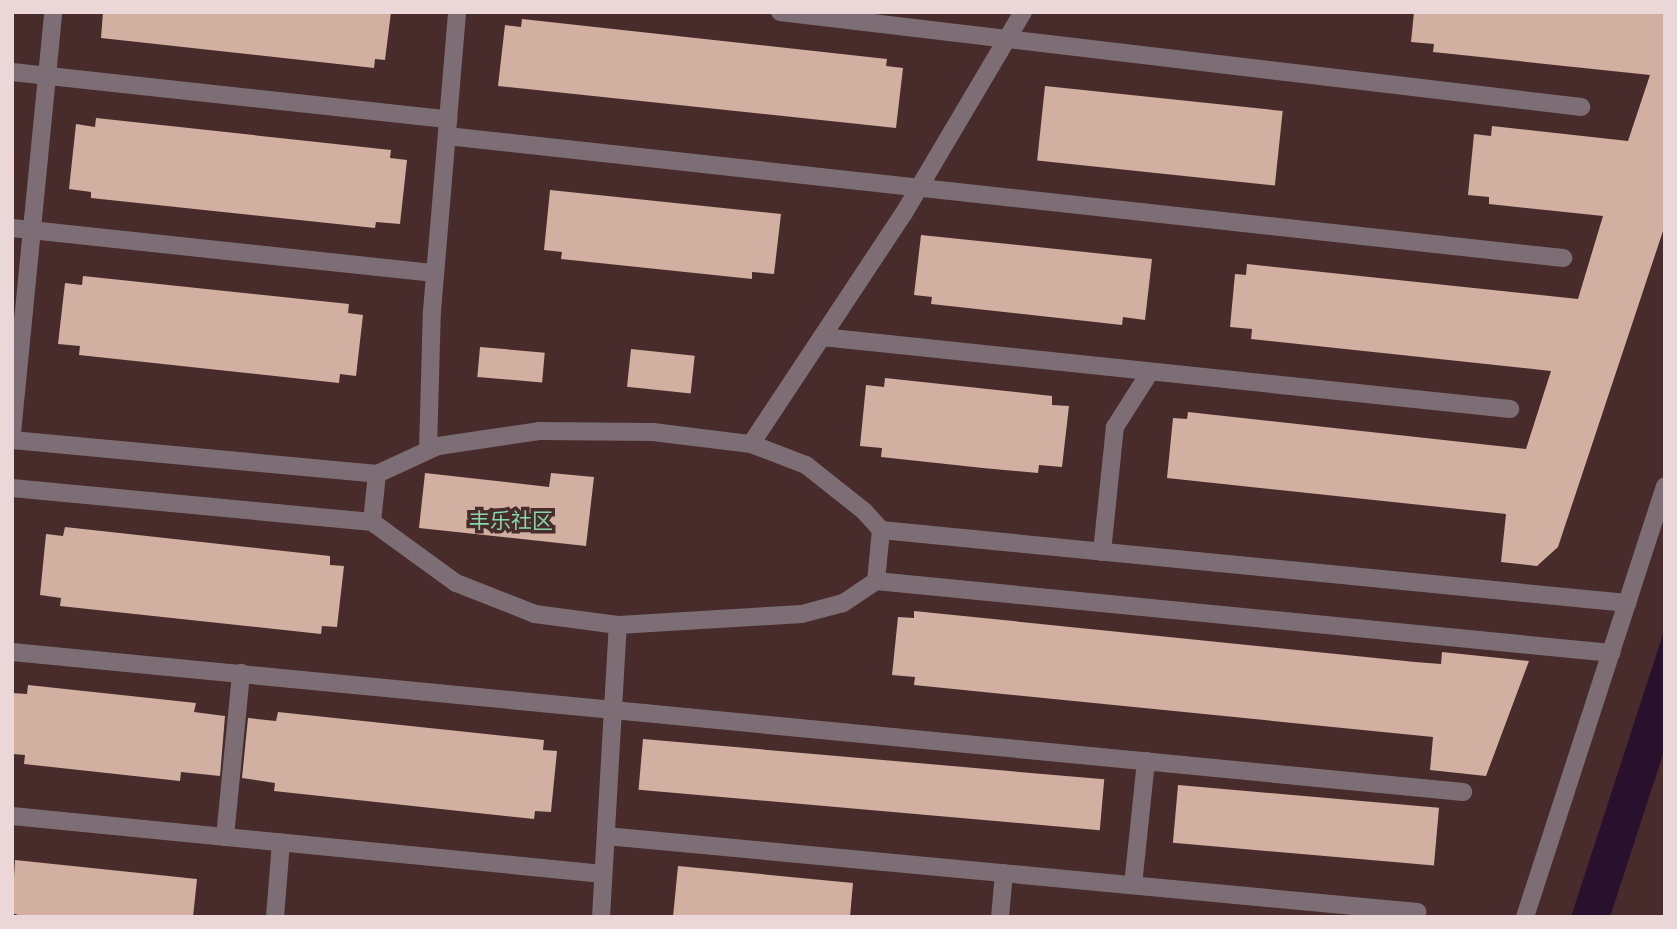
<!DOCTYPE html>
<meta charset="utf-8">
<style>
body{margin:0}
#map{position:relative;width:1677px;height:929px;overflow:hidden;background:#482b2b;font-family:Ubuntu,"Noto Sans SC",sans-serif}
div>[style]{position:absolute}
.water>*{inset:0;background:#29102d}
.building>*{inset:0;background:#d1b0a1;transform-origin:0 0}
.minor>*{height:18px;margin:-9px;padding:0 9px;transform-origin:9px;border-radius:9px;background:#7c6e74}
span{translate:-50% -50%;white-space:nowrap;text-align:center;line-height:1.15;-webkit-text-stroke:7px #482b2b;paint-order:stroke}
.neighbourhood-label{font-size:21px;color:#86d7ad}
.frame{position:absolute;inset:0;border:14px solid #ebd7d7;pointer-events:none}
</style>
<div id="map">
<div class="water">
<div style="clip-path:polygon(1665px 628px,1665px 748px,1610px 917px,1571px 917px)"></div>
</div>
<div class="building">
<div style="clip-path:polygon(103px 12px,391px 12px,385px 60px,375px 59px,374px 68px,101px 38px)"></div>
<div style="clip-path:polygon(1414px 12px,1665px 12px,1665px 225px,1558px 547px,1537px 566px,1501px 562px,1506px 514px,1167px 478px,1173px 418px,1187px 419px,1188px 412px,1526px 449px,1551px 371px,1251px 339px,1252px 329px,1230px 327px,1235px 274px,1246px 275px,1247px 264px,1578px 299px,1603px 216px,1489px 204px,1489px 197px,1468px 195px,1474px 134px,1491px 136px,1492px 126px,1628px 141px,1650px 75px,1433px 52px,1434px 44px,1411px 42px)"></div>
<div style="clip-path:polygon(522px 19px,887px 59px,886px 66px,903px 68px,896px 128px,498px 86px,505px 25px,521px 27px)"></div>
<div style="left:1045px;top:86px;width:239px;height:75px;rotate:6deg"></div>
<div style="clip-path:polygon(96px 118px,391px 150px,390px 158px,407px 160px,400px 224px,376px 222px,375px 228px,91px 198px,91px 192px,69px 189px,76px 124px,95px 127px)"></div>
<div style="clip-path:polygon(550px 190px,781px 214px,774px 274px,752px 272px,752px 279px,561px 259px,562px 252px,544px 250px)"></div>
<div style="clip-path:polygon(921px 235px,1152px 259px,1145px 320px,1123px 317px,1122px 325px,931px 304px,932px 297px,914px 295px)"></div>
<div style="clip-path:polygon(83px 276px,349px 304px,348px 313px,363px 315px,356px 376px,340px 374px,339px 383px,79px 355px,80px 346px,58px 344px,65px 283px,82px 285px)"></div>
<div style="left:480px;top:347px;width:65px;height:30px;rotate:5deg"></div>
<div style="left:631px;top:349px;width:64px;height:38px;rotate:6deg"></div>
<div style="clip-path:polygon(885px 378px,1052px 396px,1052px 405px,1069px 406px,1062px 467px,1039px 465px,1038px 473px,983px 468px,881px 457px,882px 448px,860px 446px,866px 385px,884px 387px)"></div>
<div style="clip-path:polygon(425px 473px,549px 487px,551px 473px,594px 477px,586px 546px,419px 528px)"></div>
<div style="clip-path:polygon(65px 527px,330px 556px,330px 565px,344px 566px,337px 627px,322px 626px,321px 634px,60px 606px,61px 598px,40px 595px,46px 534px,63px 536px)"></div>
<div style="clip-path:polygon(914px 611px,1415px 662px,1441px 664px,1442px 652px,1529px 661px,1486px 776px,1430px 770px,1433px 737px,914px 685px,915px 677px,892px 675px,898px 617px,914px 618px)"></div>
<div style="clip-path:polygon(28px 685px,196px 703px,194px 712px,225px 716px,220px 776px,181px 772px,180px 781px,24px 764px,25px 755px,12px 754px,12px 693px,27px 694px)"></div>
<div style="clip-path:polygon(278px 712px,544px 740px,543px 750px,557px 751px,551px 812px,535px 811px,534px 819px,274px 791px,275px 783px,242px 778px,248px 718px,276px 721px)"></div>
<div style="left:643px;top:739px;width:463px;height:51px;rotate:5deg"></div>
<div style="left:1178px;top:785px;width:262px;height:58px;rotate:5deg"></div>
<div style="clip-path:polygon(15px 860px,197px 879px,193px 917px,24px 917px,12px 913px)"></div>
<div style="clip-path:polygon(678px 866px,853px 883px,850px 917px,673px 917px)"></div>
</div>
<div class="minor">
<div style="left:780px;top:12px;width:807px;rotate:6.76deg"></div>
<div style="left:12px;top:72px;width:439px;rotate:6.2deg"></div>
<div style="left:447px;top:136px;width:1123px;rotate:6.24deg"></div>
<div style="left:12px;top:228px;width:425px;rotate:6.1deg"></div>
<div style="left:822px;top:337px;width:692px;rotate:5.97deg"></div>
<div style="left:12px;top:433px;width:423px;rotate:-84.4deg"></div>
<div style="left:12px;top:440px;width:367px;rotate:5.3deg"></div>
<div style="left:377px;top:474px;width:67px;rotate:-24.7deg"></div>
<div style="left:438px;top:446px;width:102px;rotate:-8.4deg"></div>
<div style="left:539px;top:431px;width:114px;rotate:0.5deg"></div>
<div style="left:653px;top:432px;width:99px;rotate:7deg"></div>
<div style="left:751px;top:444px;width:59px;rotate:20.9deg"></div>
<div style="left:806px;top:465px;width:74px;rotate:38.4deg"></div>
<div style="left:864px;top:511px;width:25px;rotate:48deg"></div>
<div style="left:881px;top:530px;width:51px;rotate:95.6deg"></div>
<div style="left:876px;top:581px;width:40px;rotate:146deg"></div>
<div style="left:843px;top:603px;width:42px;rotate:165deg"></div>
<div style="left:802px;top:614px;width:184px;rotate:176.6deg"></div>
<div style="left:618px;top:625px;width:84px;rotate:-172.5deg"></div>
<div style="left:535px;top:614px;width:85px;rotate:-158.6deg"></div>
<div style="left:456px;top:583px;width:104px;rotate:-144deg"></div>
<div style="left:372px;top:522px;width:48px;rotate:-84.1deg"></div>
<div style="left:751px;top:444px;width:277px;rotate:-56.5deg"></div>
<div style="left:904px;top:213px;width:234px;rotate:-59.4deg"></div>
<div style="left:428px;top:450px;width:139px;rotate:-88.4deg"></div>
<div style="left:432px;top:311px;width:300px;rotate:-85.2deg"></div>
<div style="left:12px;top:488px;width:362px;rotate:5.4deg"></div>
<div style="left:881px;top:530px;width:750px;rotate:5.59deg"></div>
<div style="left:1102px;top:552px;width:126px;rotate:-84.1deg"></div>
<div style="left:1115px;top:427px;width:65px;rotate:-57.5deg"></div>
<div style="left:876px;top:581px;width:739px;rotate:5.59deg"></div>
<div style="left:12px;top:652px;width:1458px;rotate:5.51deg"></div>
<div style="left:12px;top:816px;width:594px;rotate:5.6deg"></div>
<div style="left:606px;top:836px;width:815px;rotate:5.35deg"></div>
<div style="left:1417px;top:912px;width:5px;rotate:101deg"></div>
<div style="left:225px;top:837px;width:165px;rotate:-84.4deg"></div>
<div style="left:1133px;top:885px;width:125px;rotate:-84deg"></div>
<div style="left:275px;top:917px;width:75px;rotate:-85.4deg"></div>
<div style="left:601px;top:917px;width:292px;rotate:-86.7deg"></div>
<div style="left:1000px;top:917px;width:44px;rotate:-84.8deg"></div>
<div style="left:1525px;top:917px;width:453px;rotate:-72deg"></div>
</div>
<div class="neighbourhood-label">
<span style="left:511px;top:520px">丰乐社区</span>
</div>
<div class="frame"></div>
</div>
